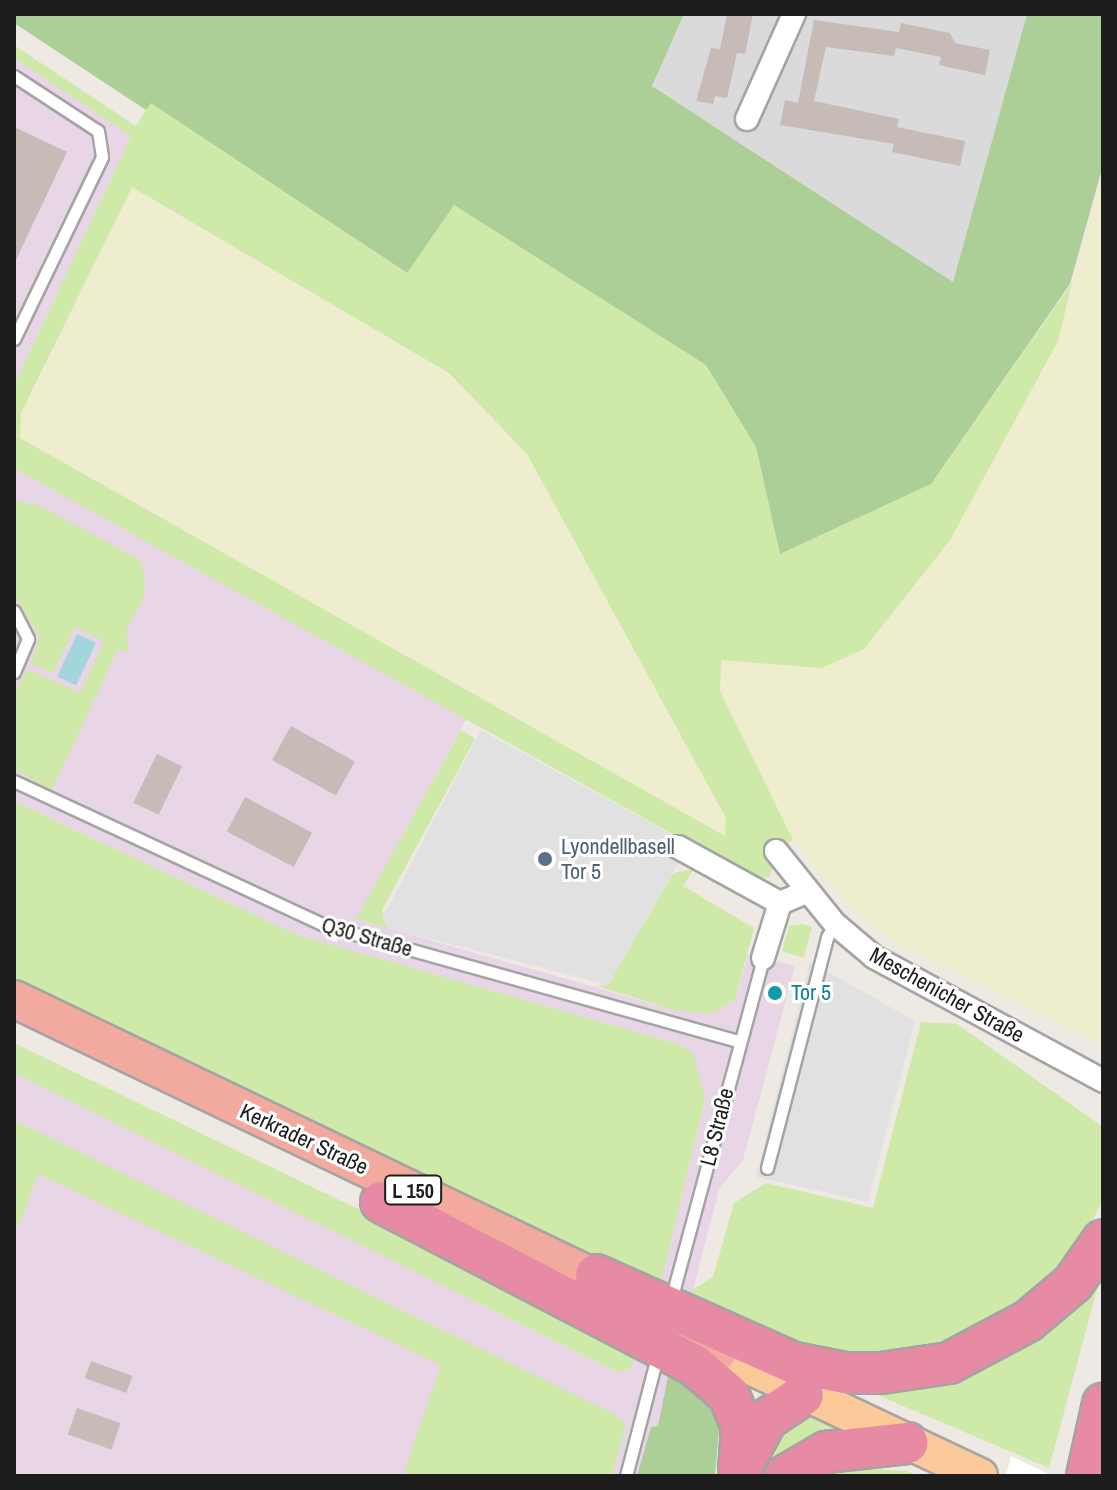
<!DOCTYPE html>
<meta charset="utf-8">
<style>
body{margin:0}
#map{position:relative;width:1117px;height:1490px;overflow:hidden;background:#eeeae3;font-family:"Archivo Narrow",sans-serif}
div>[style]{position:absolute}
.residential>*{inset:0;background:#dbdada}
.industrial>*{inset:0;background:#e8d5e6}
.farmland>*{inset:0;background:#eeedce}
.grass>*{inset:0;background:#cee9a8}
.forest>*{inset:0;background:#acce97}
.parking>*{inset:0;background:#e1e1e1}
.water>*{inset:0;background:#a3d5dc;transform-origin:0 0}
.pier>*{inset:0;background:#fff}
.building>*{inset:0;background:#c6bbb6;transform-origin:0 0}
.roads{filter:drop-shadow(2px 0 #a4a4a4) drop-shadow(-2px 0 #a4a4a4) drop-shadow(0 2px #a4a4a4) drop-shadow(0 -2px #a4a4a4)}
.service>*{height:11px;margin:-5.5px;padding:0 5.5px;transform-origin:5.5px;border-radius:5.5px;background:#fff}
.minor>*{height:22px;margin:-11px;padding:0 11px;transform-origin:11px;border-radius:11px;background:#fff}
.primary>*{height:34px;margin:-17px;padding:0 17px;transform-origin:17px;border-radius:17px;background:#fcc99a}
.trunk>*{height:36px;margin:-18px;padding:0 18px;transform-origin:18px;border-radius:18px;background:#f2aa9e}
.motorway>*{height:40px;margin:-20px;padding:0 20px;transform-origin:20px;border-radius:20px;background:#e78aa3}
.dots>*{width:22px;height:22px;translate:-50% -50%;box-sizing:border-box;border:4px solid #fff;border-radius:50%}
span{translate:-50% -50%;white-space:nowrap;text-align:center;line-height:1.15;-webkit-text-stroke:6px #fff;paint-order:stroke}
.shield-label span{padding:2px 6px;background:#fff;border:2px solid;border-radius:6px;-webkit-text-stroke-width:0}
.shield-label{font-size:20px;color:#1d1d1d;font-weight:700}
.service-label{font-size:22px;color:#4e5e75}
.left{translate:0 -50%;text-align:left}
.street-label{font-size:22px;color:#1d1d1d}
.culture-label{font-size:22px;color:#0d838f}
.frame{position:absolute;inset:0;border:16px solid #1d1d1d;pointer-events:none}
</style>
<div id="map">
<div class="residential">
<div style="clip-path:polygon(684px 14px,1027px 14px,953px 282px,652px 86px)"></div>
</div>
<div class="industrial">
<div style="clip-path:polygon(14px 58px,131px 136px,14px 385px)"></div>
<div style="clip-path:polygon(14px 468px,468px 716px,357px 919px,674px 1010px,711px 1014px,735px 1000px,748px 955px,795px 966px,743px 1160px,719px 1189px,658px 1427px,651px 1428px,637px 1476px,14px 1476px,14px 1073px,617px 1372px,659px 1291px,705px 1099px,682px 1045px,297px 935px,14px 801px)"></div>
</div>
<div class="farmland">
<div style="clip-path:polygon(1103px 170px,1103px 1046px,896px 943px,846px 904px,793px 840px,720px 691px,721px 660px,822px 668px,1058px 341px)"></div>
<div style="clip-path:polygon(131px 187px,449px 373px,527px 454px,726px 818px,725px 837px,20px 438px,21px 413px)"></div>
</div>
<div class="grass">
<div style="clip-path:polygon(evenodd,14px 45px,136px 126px,151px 102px,406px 273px,454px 205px,706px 365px,756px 447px,780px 554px,931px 484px,1072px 283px,1058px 341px,950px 540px,864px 649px,822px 668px,721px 660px,720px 691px,793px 840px,767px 855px,773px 868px,769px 877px,757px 881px,14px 468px,14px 385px,131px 136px,14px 58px,14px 45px,132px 187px,449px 373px,527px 454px,726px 818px,725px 836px,20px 438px,21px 413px,132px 187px)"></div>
<div style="clip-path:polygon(14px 501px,38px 505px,139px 559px,145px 574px,144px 598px,126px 631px,129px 652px,118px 649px,52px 790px,14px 769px,14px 696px,27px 669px,80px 693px,104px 641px,75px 627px,53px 673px,30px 663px,40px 637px,14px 595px)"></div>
<div style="clip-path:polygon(461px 730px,475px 739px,382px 910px,388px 928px,356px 919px)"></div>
<div style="clip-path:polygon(14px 801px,297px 935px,682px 1045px,694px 1055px,705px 1099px,659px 1291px,14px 980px)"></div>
<div style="clip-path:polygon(694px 869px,683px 886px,754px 928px,735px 1000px,711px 1014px,674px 1010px,597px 986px,608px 985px,673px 873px)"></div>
<div style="clip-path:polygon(803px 924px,812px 927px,804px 958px,782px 951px,789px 926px)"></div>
<div style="clip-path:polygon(921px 1022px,957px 1024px,1103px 1127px,1103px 1200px,1074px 1255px,1037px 1283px,1043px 1293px,934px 1354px,805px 1354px,687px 1303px,691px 1291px,713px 1277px,734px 1203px,766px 1183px,873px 1208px)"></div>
<div style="clip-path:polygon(14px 1043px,619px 1335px,640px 1347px,630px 1369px,617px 1372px,14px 1073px)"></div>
<div style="clip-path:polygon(14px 1120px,610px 1412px,626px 1423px,612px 1476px,403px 1476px,441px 1365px,38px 1174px,19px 1226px,14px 1224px)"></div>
<div style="clip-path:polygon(1102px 1271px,1049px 1468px,870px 1392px)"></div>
<div style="clip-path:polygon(799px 1410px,844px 1431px,763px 1476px,748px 1476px)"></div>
<div style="clip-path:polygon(843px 1468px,908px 1471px,917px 1476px,829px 1476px)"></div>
</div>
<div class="forest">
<div style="clip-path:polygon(14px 14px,684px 14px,652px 86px,953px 282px,1027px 14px,1103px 14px,1103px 165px,1070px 284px,931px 484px,780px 554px,756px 447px,706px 365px,454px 205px,407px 273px,151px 103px,146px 110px,14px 23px)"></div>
<div style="clip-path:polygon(669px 1372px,692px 1386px,720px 1419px,715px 1476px,637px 1476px,651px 1427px,658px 1426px)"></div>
</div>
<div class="parking">
<div style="clip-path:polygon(481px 730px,689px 844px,608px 985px,388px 928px,382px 919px)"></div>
<div style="clip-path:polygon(810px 962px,915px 1021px,868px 1202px,756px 1177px)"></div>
</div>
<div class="water">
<div style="left:77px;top:634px;width:21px;height:47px;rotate:25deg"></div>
</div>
<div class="pier">
<div style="clip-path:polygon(1011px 1456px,1053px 1476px,1006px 1476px)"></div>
</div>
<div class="building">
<div style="clip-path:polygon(727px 14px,753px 14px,745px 54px,737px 53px,727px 98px,715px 96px,713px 104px,696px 101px,711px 48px,720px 49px)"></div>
<div style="clip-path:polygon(814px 20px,899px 32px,901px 23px,950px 33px,955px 43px,990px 50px,985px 75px,939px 65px,941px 57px,896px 48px,894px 56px,826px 47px,814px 101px,899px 119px,897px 127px,965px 141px,960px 166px,892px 152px,894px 144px,780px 125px,785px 100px,798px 103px)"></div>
<div style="clip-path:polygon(14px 127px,67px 152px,14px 264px)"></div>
<div style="left:291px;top:726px;width:73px;height:39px;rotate:29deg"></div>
<div style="left:157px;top:754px;width:28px;height:54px;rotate:26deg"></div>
<div style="left:245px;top:797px;width:76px;height:39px;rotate:28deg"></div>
<div style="left:91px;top:1361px;width:44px;height:18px;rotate:20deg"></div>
<div style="left:77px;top:1408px;width:46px;height:28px;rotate:19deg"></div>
</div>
<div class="roads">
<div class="service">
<div style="left:14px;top:76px;width:100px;rotate:33.2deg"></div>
<div style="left:98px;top:131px;width:26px;rotate:81deg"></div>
<div style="left:102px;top:157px;width:202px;rotate:115.8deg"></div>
<div style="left:14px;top:611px;width:31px;rotate:63deg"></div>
<div style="left:28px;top:639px;width:36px;rotate:113deg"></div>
<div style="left:14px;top:781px;width:344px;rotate:24.9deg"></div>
<div style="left:326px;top:926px;width:429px;rotate:15.6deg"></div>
<div style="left:767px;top:1168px;width:239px;rotate:-75.4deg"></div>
<div style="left:827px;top:937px;width:15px;rotate:-58deg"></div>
<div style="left:672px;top:1296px;width:350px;rotate:-74.9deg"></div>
<div style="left:626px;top:1476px;width:123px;rotate:-75.4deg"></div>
</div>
<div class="minor">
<div style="left:747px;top:119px;width:115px;rotate:-65.9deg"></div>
<div style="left:678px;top:847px;width:116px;rotate:28.8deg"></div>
<div style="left:780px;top:903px;width:28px;rotate:-23deg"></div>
<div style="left:776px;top:851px;width:94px;rotate:51.1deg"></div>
<div style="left:835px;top:924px;width:51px;rotate:40.2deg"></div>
<div style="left:874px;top:957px;width:260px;rotate:28.4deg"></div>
<div style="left:763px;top:958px;width:58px;rotate:-72.8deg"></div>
</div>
<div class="primary">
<div style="left:718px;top:1352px;width:290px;rotate:25.3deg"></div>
</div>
<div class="trunk">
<div style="left:14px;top:999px;width:670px;rotate:25.65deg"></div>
<div style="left:668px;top:1321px;width:59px;rotate:31.8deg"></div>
</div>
<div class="motorway">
<div style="left:381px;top:1202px;width:353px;rotate:27.5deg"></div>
<div style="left:694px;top:1365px;width:46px;rotate:40.6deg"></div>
<div style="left:729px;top:1395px;width:35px;rotate:68deg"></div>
<div style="left:742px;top:1427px;width:44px;rotate:93.9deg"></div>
<div style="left:596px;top:1275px;width:217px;rotate:24deg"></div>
<div style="left:794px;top:1363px;width:53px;rotate:10.9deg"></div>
<div style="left:846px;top:1373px;width:35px"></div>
<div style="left:881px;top:1373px;width:69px;rotate:-8.4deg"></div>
<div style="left:949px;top:1363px;width:89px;rotate:-28deg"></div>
<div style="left:1028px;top:1321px;width:59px;rotate:-40.2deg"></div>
<div style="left:1073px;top:1283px;width:52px;rotate:-55.1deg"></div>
<div style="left:742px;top:1465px;width:52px;rotate:-61.5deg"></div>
<div style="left:767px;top:1419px;width:43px;rotate:-33.7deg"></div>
<div style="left:785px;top:1476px;width:48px;rotate:-30.3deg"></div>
<div style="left:826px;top:1452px;width:82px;rotate:-6.3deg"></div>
<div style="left:1087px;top:1476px;width:74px;rotate:-77.5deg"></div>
</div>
</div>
<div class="dots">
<div style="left:545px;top:859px;background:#5c6f8a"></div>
<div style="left:775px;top:993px;background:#0f9aa8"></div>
</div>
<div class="shield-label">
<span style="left:413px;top:1190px">L 150</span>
</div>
<div class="service-label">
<span class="left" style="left:561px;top:859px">Lyondellbasell<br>Tor 5</span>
</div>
<div class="street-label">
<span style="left:367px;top:937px;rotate:16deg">Q30 Straße</span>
<span style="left:947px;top:995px;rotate:29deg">Meschenicher Straße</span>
<span style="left:717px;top:1127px;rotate:-76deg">L8 Straße</span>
<span style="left:304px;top:1139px;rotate:25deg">Kerkrader Straße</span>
</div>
<div class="culture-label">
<span class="left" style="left:791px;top:993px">Tor 5</span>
</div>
<div class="frame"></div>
</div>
